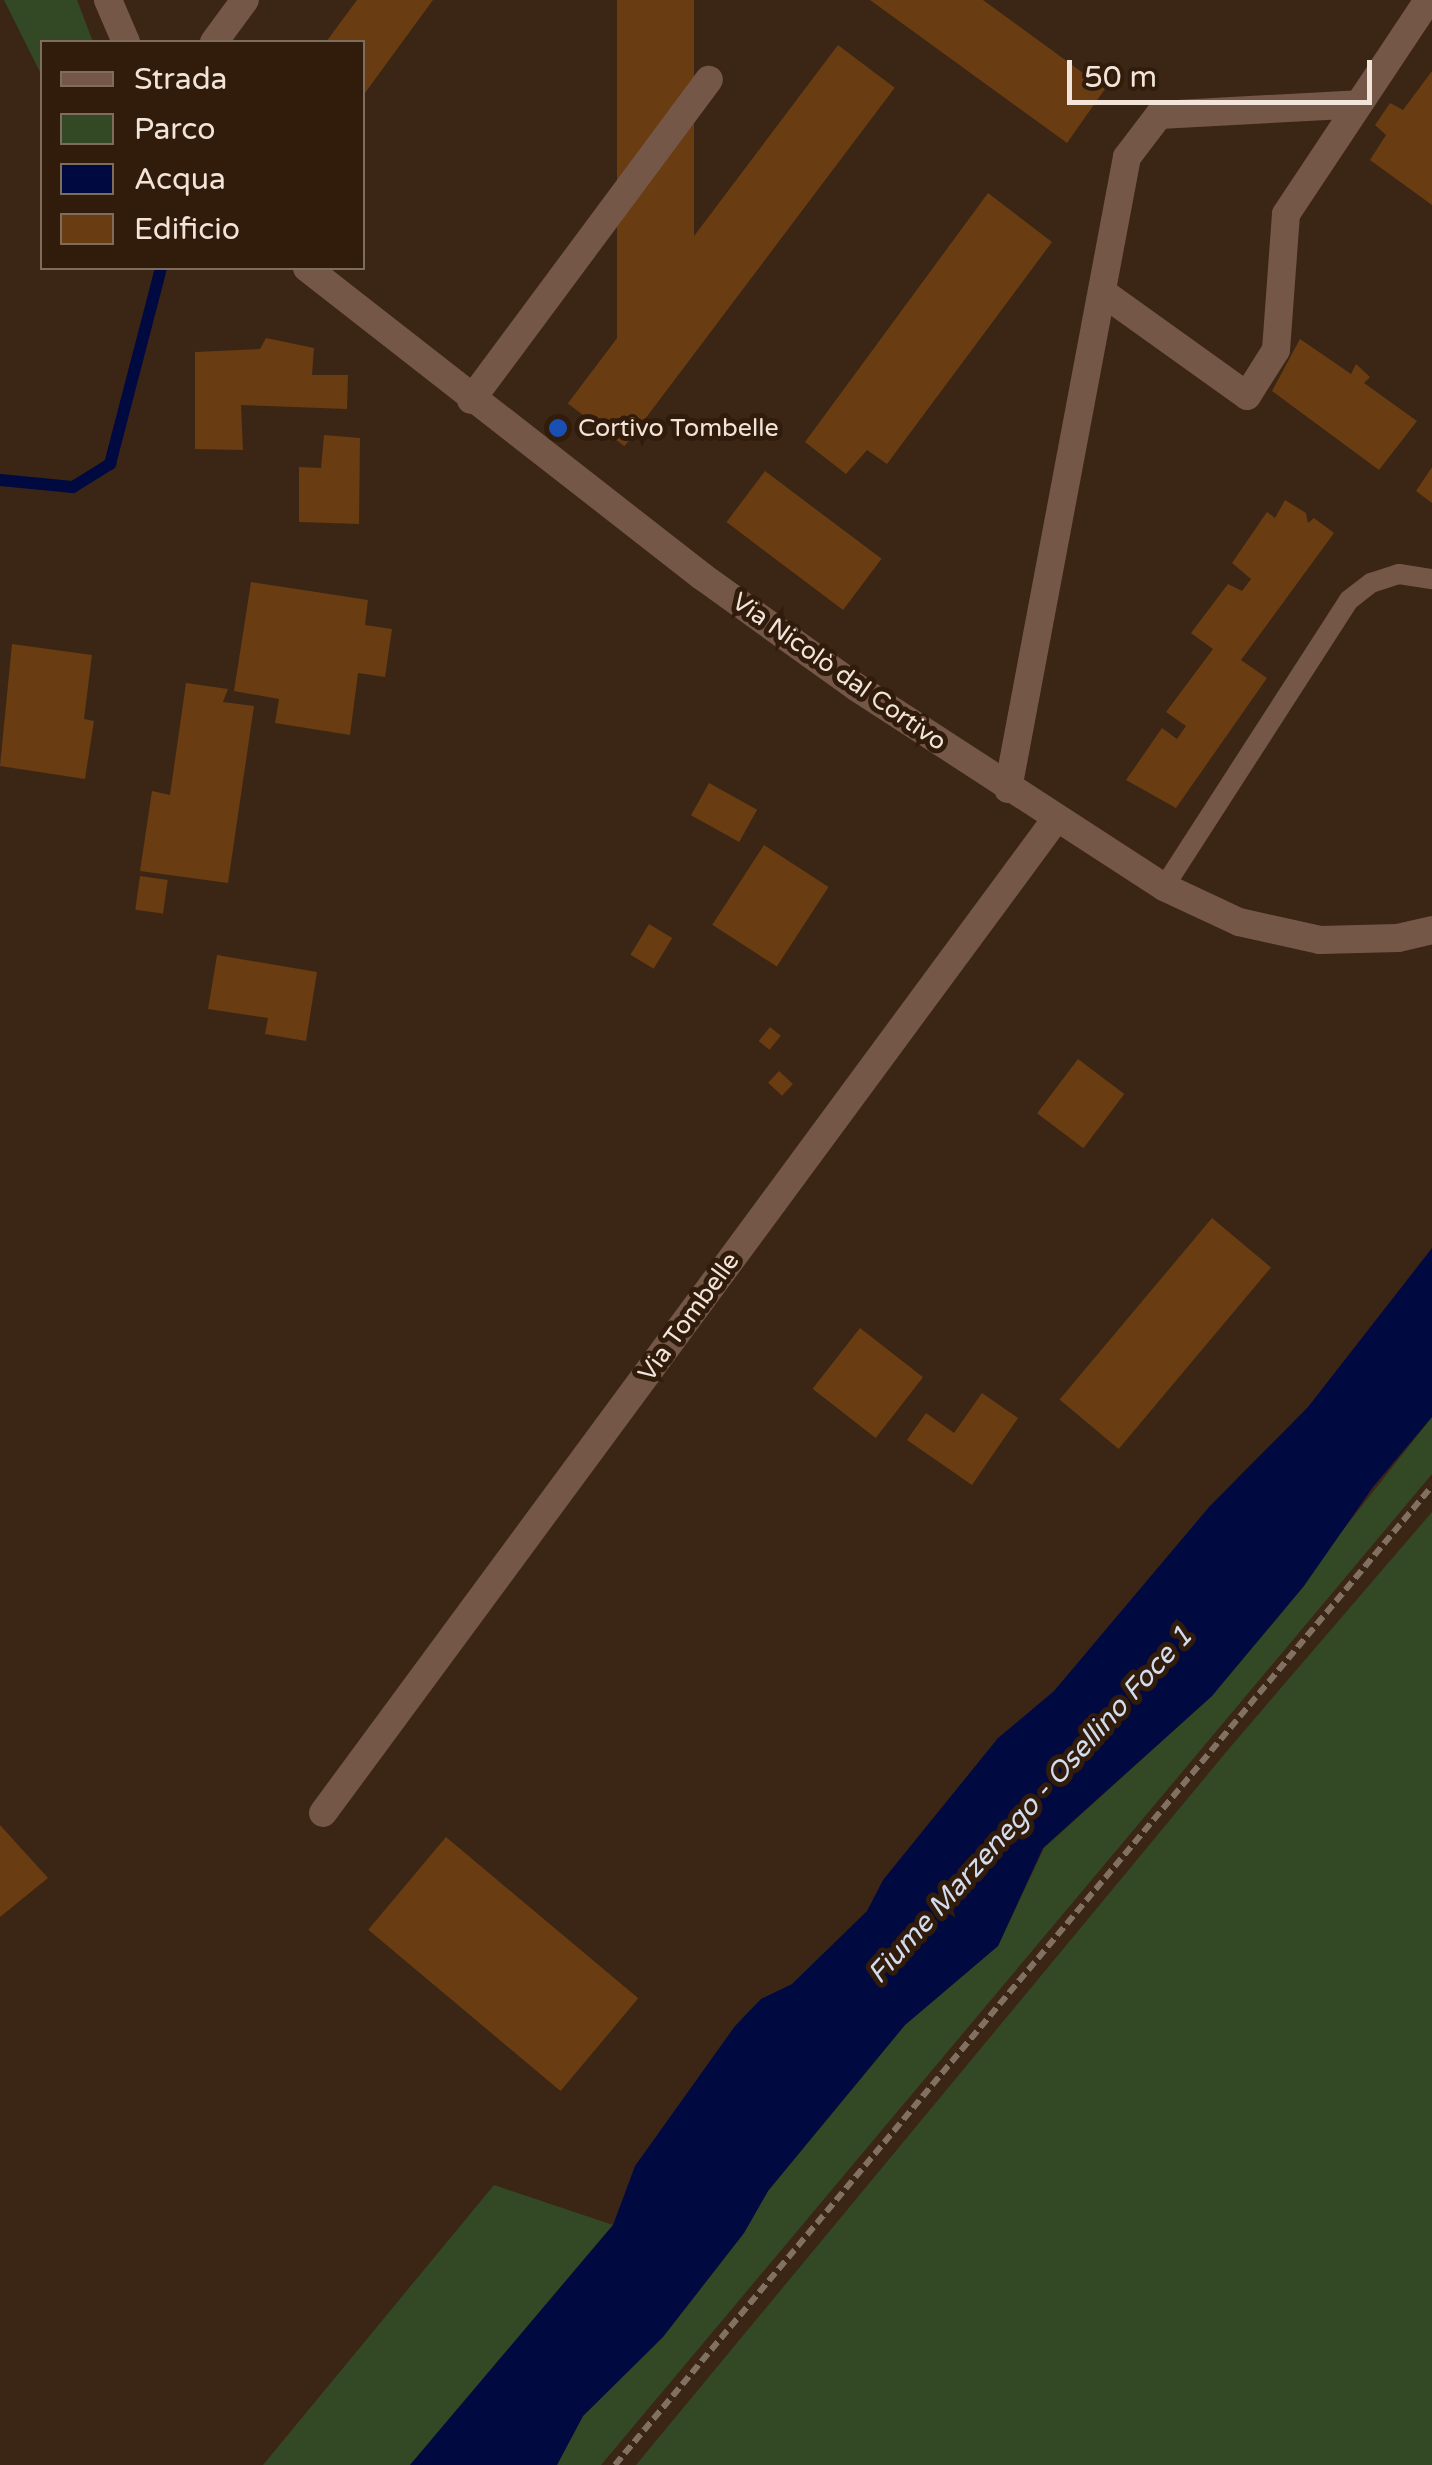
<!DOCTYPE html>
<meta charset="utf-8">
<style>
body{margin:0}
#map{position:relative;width:1432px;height:2465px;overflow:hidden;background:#3b2615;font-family:"Varela Round",sans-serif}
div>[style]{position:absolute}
.green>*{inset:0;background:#334926}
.water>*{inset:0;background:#000a41}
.stream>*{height:12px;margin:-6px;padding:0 6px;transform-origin:6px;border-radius:6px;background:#000a41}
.building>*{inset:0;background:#693c12;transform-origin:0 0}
.path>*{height:6px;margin-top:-3px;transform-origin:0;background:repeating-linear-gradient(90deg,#827061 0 10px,transparent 0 15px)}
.service>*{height:20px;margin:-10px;padding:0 10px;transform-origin:10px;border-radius:10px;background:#755747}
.pedestrian>*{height:28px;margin:-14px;padding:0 14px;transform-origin:14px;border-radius:14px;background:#755747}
.minor>*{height:28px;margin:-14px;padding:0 14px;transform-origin:14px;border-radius:14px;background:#755747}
.dots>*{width:28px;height:28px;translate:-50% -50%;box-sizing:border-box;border:5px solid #311c0b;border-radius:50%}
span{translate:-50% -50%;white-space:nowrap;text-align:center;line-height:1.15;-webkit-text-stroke:10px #311c0b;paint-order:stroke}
.poi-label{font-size:25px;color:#f2e4d9}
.left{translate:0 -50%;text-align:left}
.street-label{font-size:25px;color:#f2e4d9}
.water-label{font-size:28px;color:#d2dcee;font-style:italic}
.legend{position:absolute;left:40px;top:40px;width:325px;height:230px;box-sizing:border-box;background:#311c0b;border:2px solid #7e6c5d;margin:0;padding:12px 18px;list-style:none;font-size:30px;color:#f2e4d9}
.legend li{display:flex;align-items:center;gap:20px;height:50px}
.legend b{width:50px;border:2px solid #7e6c5d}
.scale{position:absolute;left:1067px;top:60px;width:305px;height:45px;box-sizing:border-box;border:5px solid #f2e4d9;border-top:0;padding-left:12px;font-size:30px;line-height:35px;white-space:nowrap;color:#f2e4d9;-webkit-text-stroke:8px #311c0b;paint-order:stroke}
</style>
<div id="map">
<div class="green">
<div style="clip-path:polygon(4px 0,77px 0,93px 42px,42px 42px,42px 76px)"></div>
<div style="clip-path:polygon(1432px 1417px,1432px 1474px,601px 2465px,557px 2465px,583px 2416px,663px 2337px,744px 2233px,768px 2191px,905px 2025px,998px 1946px,1044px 1848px,1212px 1696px)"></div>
<div style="clip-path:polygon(1432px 1512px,1432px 2465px,636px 2465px,1227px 1751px)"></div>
<div style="clip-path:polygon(494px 2185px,613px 2225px,410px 2465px,263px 2465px)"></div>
</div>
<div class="water">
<div style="clip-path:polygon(1432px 1248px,1432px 1417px,1373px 1487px,1304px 1586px,1212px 1696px,1043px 1848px,998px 1946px,905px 2025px,768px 2191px,744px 2233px,663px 2337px,583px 2416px,557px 2465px,410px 2465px,613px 2225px,635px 2166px,735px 2026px,761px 1999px,792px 1984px,867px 1911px,883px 1880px,998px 1738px,1054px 1691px,1209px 1507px,1308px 1407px)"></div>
</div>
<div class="stream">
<div style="left:0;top:480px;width:73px;rotate:5.5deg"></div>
<div style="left:73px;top:487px;width:44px;rotate:-31.9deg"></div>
<div style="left:110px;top:464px;width:203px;rotate:-75.4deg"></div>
</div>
<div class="building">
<div style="clip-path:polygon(357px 0,433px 0,362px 97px,362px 42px,326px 42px)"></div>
<div style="left:617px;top:0;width:77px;height:349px"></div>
<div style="clip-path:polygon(870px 0,983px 0,1105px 89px,1067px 143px)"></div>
<div style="left:838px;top:45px;width:71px;height:449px;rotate:37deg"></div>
<div style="clip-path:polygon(1432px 71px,1432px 205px,1370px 160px,1386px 135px,1375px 125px,1390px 103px,1403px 110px)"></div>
<div style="clip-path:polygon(988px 193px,1052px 242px,887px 464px,867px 450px,846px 474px,805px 442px)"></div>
<div style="clip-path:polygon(266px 338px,314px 348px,312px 375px,348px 375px,347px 409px,241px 405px,243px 450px,195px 449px,195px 352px,260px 349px)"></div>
<div style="clip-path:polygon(1300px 339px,1351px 374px,1356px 364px,1370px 377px,1364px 383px,1417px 421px,1379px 470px,1272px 391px)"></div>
<div style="clip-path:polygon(324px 435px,360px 438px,359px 524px,299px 522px,299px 467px,321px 468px)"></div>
<div style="clip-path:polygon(1432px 467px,1432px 503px,1416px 491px)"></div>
<div style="left:765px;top:471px;width:146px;height:64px;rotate:37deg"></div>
<div style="clip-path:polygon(1285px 500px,1306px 513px,1308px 523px,1314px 518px,1334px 533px,1241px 660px,1267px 678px,1176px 808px,1126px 780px,1162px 728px,1177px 739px,1186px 726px,1166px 712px,1213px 649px,1191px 633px,1228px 584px,1242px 591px,1251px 579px,1232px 563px,1267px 512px,1275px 518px)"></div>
<div style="clip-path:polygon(251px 582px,368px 600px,365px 625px,392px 629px,385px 677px,358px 673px,350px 735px,275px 723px,279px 699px,234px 691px)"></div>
<div style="clip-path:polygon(12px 644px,92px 655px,84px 719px,94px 721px,85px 779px,0 766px)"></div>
<div style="clip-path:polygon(186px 683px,228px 689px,223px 702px,254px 706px,228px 883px,140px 871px,152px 791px,170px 795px)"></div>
<div style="left:709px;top:783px;width:55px;height:37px;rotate:29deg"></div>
<div style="left:764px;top:845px;width:77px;height:95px;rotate:33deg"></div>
<div style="left:140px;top:876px;width:28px;height:34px;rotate:8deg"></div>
<div style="left:649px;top:924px;width:27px;height:36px;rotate:31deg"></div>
<div style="clip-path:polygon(217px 955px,317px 972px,306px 1041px,265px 1034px,268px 1018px,208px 1009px)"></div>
<div style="left:770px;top:1027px;width:14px;height:18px;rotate:39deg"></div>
<div style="left:1078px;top:1059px;width:58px;height:68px;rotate:37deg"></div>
<div style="left:779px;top:1071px;width:19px;height:16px;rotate:43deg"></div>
<div style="left:1212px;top:1218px;width:77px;height:237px;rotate:40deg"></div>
<div style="left:860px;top:1328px;width:80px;height:77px;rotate:38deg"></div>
<div style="clip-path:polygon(982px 1393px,1018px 1418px,972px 1485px,907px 1440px,926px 1413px,954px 1433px)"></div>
<div style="clip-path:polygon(0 1825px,48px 1878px,0 1917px)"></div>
<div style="left:446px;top:1837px;width:251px;height:121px;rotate:40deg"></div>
</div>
<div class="path">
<div style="left:615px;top:2465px;width:1275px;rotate:-50.15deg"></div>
</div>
<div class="service">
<div style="left:1164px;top:887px;width:341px;rotate:-57.2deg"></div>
<div style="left:1349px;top:600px;width:28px;rotate:-38deg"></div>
<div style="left:1371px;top:583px;width:29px;rotate:-18deg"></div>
<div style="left:1399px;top:574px;width:33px;rotate:9deg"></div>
</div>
<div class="pedestrian">
<div style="left:1102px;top:292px;width:178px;rotate:35.6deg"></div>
<div style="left:1247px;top:396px;width:54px;rotate:-57.8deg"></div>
<div style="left:1276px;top:350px;width:136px;rotate:-85.8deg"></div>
<div style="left:1286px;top:214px;width:257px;rotate:-56.4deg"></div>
<div style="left:1008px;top:789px;width:643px;rotate:-79.34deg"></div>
<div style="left:1127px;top:157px;width:53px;rotate:-52.7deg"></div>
<div style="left:1159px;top:115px;width:200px;rotate:-3.1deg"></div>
</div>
<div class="minor">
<div style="left:108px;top:0;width:46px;rotate:66.8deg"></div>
<div style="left:214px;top:42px;width:52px;rotate:-53.6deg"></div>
<div style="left:307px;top:268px;width:502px;rotate:37.97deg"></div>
<div style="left:703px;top:577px;width:188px;rotate:35.7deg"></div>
<div style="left:856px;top:687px;width:367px;rotate:33deg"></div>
<div style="left:1164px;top:887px;width:83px;rotate:25deg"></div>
<div style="left:1239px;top:922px;width:83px;rotate:12.5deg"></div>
<div style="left:1320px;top:940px;width:78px;rotate:-1.5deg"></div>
<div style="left:1398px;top:938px;width:35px;rotate:-13deg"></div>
<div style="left:471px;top:400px;width:399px;rotate:-53.4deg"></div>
<div style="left:323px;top:1813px;width:1234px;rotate:-53.6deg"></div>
</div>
<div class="dots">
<div style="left:558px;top:428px;background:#1a4fb4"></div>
</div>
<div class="poi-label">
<span class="left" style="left:578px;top:428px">Cortivo Tombelle</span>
</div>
<div class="street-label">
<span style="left:839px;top:672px;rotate:35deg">Via Nicolò dal Cortivo</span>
<span style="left:689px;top:1317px;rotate:-54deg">Via Tombelle</span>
</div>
<div class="water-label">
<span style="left:1030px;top:1805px;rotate:-48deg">Fiume Marzenego - Osellino Foce 1</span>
</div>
<ul class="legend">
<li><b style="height:12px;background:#755747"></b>Strada</li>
<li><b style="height:28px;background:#334926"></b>Parco</li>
<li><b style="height:28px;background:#000a41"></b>Acqua</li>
<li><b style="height:28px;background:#693c12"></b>Edificio</li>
</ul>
<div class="scale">50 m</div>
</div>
